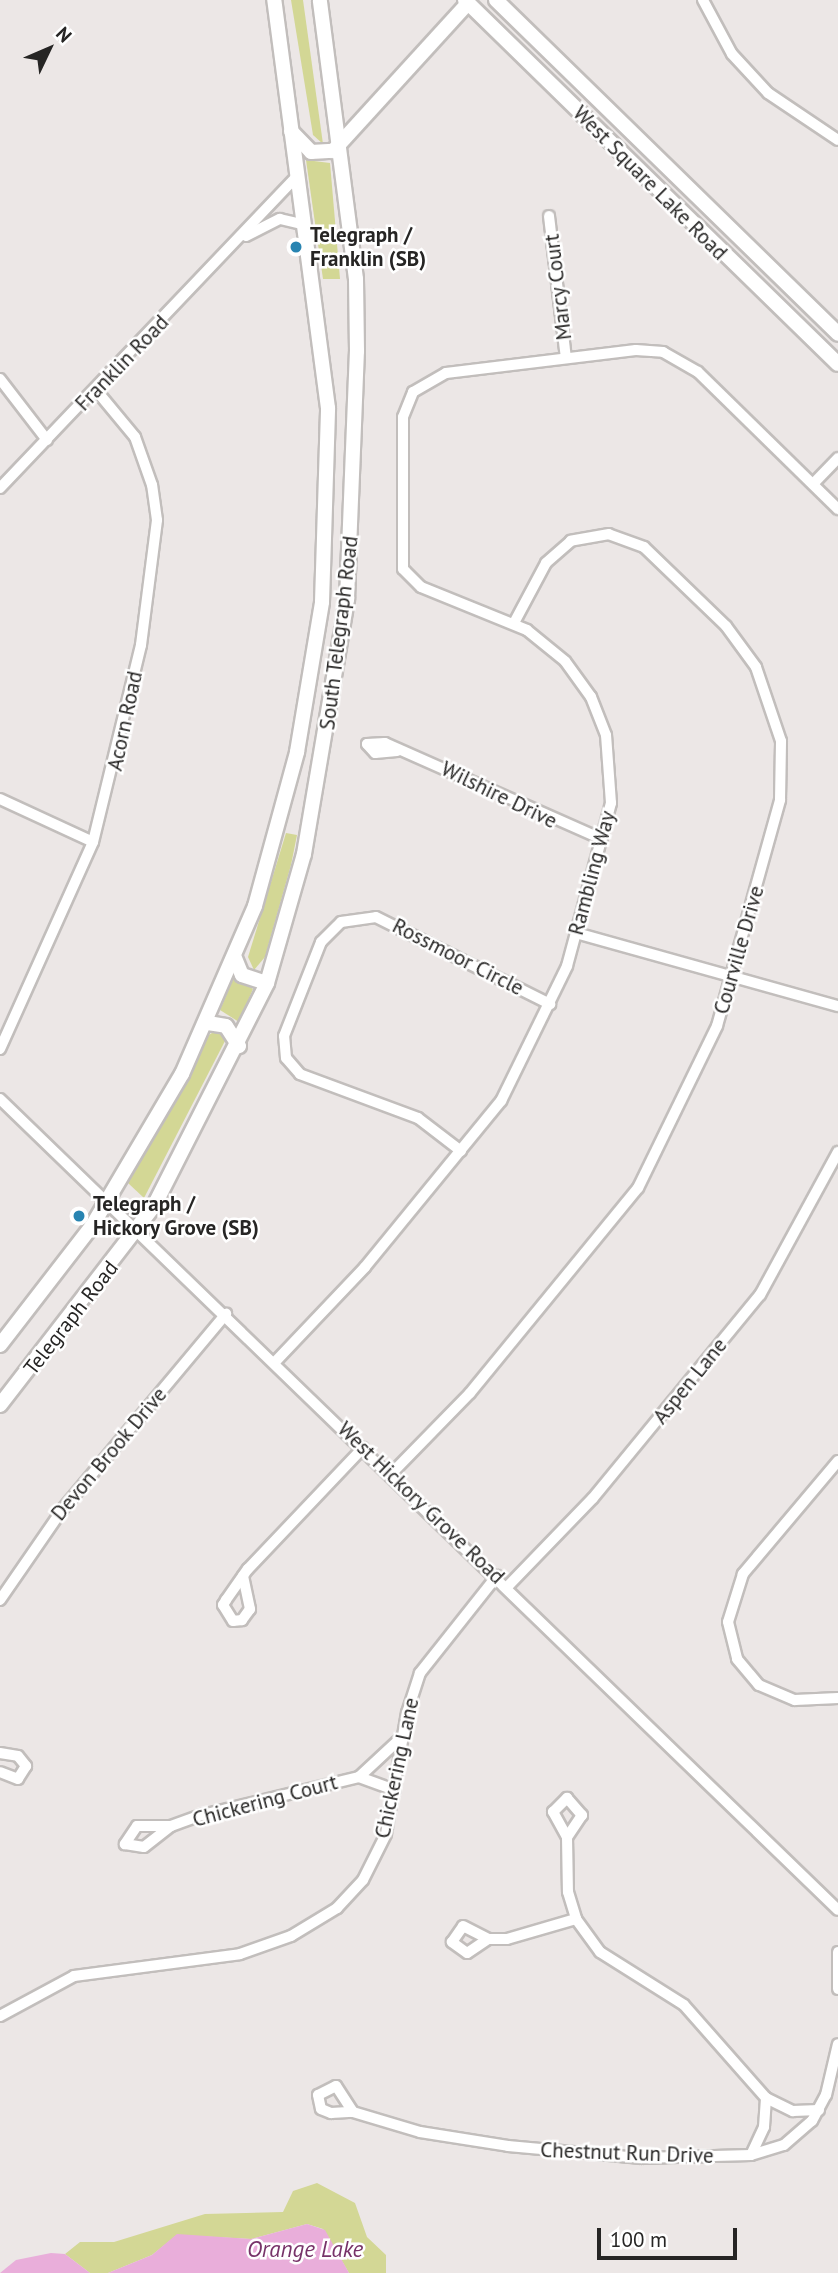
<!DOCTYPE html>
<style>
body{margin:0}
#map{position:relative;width:838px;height:2273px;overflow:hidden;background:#ece7e6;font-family:"PT Sans",sans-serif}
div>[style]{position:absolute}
.green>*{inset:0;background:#d3d795}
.water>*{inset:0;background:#e9aeda}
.roads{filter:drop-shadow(2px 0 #c2bebc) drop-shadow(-2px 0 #c2bebc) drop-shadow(0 2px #c2bebc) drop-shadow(0 -2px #c2bebc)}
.minor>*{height:10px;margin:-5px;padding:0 5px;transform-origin:5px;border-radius:5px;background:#fff}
.highway>*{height:14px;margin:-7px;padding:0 7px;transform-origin:7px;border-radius:7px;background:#fff}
.dots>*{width:19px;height:19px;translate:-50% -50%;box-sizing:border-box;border:4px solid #fff;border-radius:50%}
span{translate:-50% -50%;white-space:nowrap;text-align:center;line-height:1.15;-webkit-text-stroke:5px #fff;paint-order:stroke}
.street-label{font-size:21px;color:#262524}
.poi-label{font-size:21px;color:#262524;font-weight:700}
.left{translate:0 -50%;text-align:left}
.water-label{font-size:23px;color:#773369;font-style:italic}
.north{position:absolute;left:14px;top:14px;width:70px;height:70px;-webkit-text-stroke:5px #fff;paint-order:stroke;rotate:46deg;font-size:19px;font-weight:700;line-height:28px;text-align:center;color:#262524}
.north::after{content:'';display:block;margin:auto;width:24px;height:32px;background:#262524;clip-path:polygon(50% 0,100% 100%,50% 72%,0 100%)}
.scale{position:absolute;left:597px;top:2228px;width:140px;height:32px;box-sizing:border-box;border:4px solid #262524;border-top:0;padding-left:9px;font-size:21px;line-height:24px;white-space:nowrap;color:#262524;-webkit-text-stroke:5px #fff;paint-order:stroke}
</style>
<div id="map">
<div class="green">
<div style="clip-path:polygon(291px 0,303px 0,323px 144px,313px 135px)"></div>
<div style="clip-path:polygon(306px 160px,330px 163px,340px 279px,323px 279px)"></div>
<div style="clip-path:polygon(286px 833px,297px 835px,291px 865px,265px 957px,254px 970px,248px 957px)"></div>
<div style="clip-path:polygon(234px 977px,253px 989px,239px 1022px,220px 1010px)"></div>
<div style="clip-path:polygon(219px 1028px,225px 1041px,144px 1198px,128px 1183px,209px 1035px)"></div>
<div style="clip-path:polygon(317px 2183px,355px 2203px,367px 2237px,386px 2255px,386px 2273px,349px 2273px,323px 2229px,307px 2224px,251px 2239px,177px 2235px,152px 2255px,108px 2273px,90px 2273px,65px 2254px,80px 2242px,114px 2242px,205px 2214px,283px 2212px,293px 2191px)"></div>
</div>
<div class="water">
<div style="clip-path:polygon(307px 2224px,325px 2230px,349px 2273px,108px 2273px,152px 2255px,177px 2234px,251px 2239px)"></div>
<div style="clip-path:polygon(51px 2253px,65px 2254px,90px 2273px,0 2273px,16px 2260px)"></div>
</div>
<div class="roads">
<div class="minor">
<div style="left:703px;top:0;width:61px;rotate:61.8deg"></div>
<div style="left:732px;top:54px;width:53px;rotate:47.3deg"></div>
<div style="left:768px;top:93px;width:84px;rotate:33.9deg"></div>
<div style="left:549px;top:216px;width:143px;rotate:83.2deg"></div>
<div style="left:246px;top:236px;width:38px;rotate:-27deg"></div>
<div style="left:280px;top:219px;width:26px;rotate:13deg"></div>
<div style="left:0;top:379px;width:77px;rotate:52.4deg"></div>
<div style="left:813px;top:484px;width:36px;rotate:-46deg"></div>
<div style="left:0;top:488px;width:431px;rotate:-46.4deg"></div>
<div style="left:397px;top:751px;width:22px;rotate:175deg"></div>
<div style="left:375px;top:753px;width:12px;rotate:-132deg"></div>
<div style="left:367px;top:744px;width:18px;rotate:-3deg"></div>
<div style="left:385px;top:743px;width:237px;rotate:23.9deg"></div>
<div style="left:0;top:799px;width:102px;rotate:24.8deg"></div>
<div style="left:576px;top:933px;width:272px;rotate:15.6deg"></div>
<div style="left:0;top:1049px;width:227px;rotate:-65.8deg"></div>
<div style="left:93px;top:842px;width:203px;rotate:-76.3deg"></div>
<div style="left:141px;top:645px;width:126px;rotate:-82.7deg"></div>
<div style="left:157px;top:520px;width:35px;rotate:-98deg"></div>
<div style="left:152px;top:485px;width:51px;rotate:-109.5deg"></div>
<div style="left:135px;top:437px;width:61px;rotate:-129.7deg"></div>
<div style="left:0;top:1099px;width:1166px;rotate:44.06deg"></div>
<div style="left:461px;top:1151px;width:54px;rotate:-142.5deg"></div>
<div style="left:418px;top:1118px;width:126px;rotate:-159.6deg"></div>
<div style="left:300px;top:1074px;width:21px;rotate:-131deg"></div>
<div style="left:286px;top:1058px;width:22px;rotate:-95deg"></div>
<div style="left:284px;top:1036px;width:101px;rotate:-68.5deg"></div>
<div style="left:321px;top:942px;width:28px;rotate:-45deg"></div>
<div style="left:341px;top:922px;width:35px;rotate:-8deg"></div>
<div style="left:376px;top:917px;width:195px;rotate:26.6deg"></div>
<div style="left:275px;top:1362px;width:131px;rotate:-46.5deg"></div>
<div style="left:365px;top:1267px;width:215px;rotate:-50.7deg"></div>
<div style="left:501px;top:1101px;width:150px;rotate:-63.9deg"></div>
<div style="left:567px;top:966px;width:169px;rotate:-74.9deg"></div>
<div style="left:611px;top:803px;width:68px;rotate:-94.2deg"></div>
<div style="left:606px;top:735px;width:41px;rotate:-111.5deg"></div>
<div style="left:591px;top:697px;width:44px;rotate:-125.8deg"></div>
<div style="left:565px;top:661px;width:49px;rotate:-140.8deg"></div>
<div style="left:527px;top:630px;width:114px;rotate:-157.9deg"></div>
<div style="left:421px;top:587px;width:25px;rotate:-135deg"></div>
<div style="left:403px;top:569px;width:152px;rotate:-90deg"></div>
<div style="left:403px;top:417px;width:27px;rotate:-68deg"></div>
<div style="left:413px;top:392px;width:38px;rotate:-30deg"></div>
<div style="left:446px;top:373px;width:191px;rotate:-6.9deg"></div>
<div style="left:636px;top:350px;width:27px;rotate:4deg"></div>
<div style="left:663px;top:352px;width:40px;rotate:29.7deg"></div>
<div style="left:698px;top:372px;width:196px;rotate:44.4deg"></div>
<div style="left:838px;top:1461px;width:148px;rotate:130.1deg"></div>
<div style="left:743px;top:1574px;width:50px;rotate:107.4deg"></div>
<div style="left:728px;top:1622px;width:38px;rotate:76deg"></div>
<div style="left:737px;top:1659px;width:34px;rotate:50deg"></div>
<div style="left:759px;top:1685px;width:39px;rotate:23deg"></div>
<div style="left:795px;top:1700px;width:43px;rotate:-2.7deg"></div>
<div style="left:391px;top:1474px;width:113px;rotate:-45.7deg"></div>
<div style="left:470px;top:1393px;width:265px;rotate:-50.7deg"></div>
<div style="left:638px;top:1188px;width:180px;rotate:-64deg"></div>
<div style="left:717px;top:1026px;width:235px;rotate:-74.4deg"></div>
<div style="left:780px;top:800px;width:59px;rotate:-89deg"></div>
<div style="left:781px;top:741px;width:78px;rotate:-108.7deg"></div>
<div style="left:756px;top:667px;width:51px;rotate:-126.2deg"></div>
<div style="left:726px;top:626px;width:114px;rotate:-136.1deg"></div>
<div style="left:644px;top:547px;width:37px;rotate:-160deg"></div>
<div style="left:609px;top:534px;width:39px;rotate:170deg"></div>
<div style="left:571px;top:541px;width:33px;rotate:139deg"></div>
<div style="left:546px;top:563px;width:68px;rotate:118.1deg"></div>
<div style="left:243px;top:1576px;width:34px;rotate:78deg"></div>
<div style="left:250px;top:1609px;width:14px;rotate:126deg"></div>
<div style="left:242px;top:1620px;width:9px;rotate:174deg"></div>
<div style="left:233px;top:1621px;width:19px;rotate:-122deg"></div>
<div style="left:223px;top:1605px;width:6px;rotate:-59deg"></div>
<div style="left:226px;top:1600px;width:38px;rotate:-55deg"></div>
<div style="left:248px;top:1569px;width:167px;rotate:-46.5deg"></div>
<div style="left:508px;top:1586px;width:122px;rotate:-46deg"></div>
<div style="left:593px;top:1498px;width:263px;rotate:-50.6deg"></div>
<div style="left:760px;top:1295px;width:163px;rotate:-61.4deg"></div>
<div style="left:0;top:1600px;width:109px;rotate:-55.4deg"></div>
<div style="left:62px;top:1510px;width:256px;rotate:-50.1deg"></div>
<div style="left:0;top:1753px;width:18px;rotate:9deg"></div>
<div style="left:18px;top:1756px;width:13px;rotate:51deg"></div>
<div style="left:26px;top:1766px;width:15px;rotate:122deg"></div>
<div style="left:18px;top:1779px;width:19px;rotate:-159deg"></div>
<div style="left:359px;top:1777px;width:38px;rotate:20deg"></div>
<div style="left:171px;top:1826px;width:34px;rotate:180deg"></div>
<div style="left:137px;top:1826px;width:22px;rotate:124deg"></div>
<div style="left:125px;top:1844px;width:19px;rotate:9deg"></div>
<div style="left:144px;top:1847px;width:34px;rotate:-38deg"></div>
<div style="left:171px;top:1826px;width:33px;rotate:-20deg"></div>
<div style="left:202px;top:1815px;width:162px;rotate:-13.6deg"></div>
<div style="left:359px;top:1777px;width:60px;rotate:-43deg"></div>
<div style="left:567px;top:1837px;width:29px;rotate:-119deg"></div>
<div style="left:553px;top:1812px;width:20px;rotate:-45deg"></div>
<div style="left:567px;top:1798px;width:23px;rotate:49deg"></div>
<div style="left:582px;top:1815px;width:27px;rotate:124deg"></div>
<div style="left:567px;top:1837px;width:55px;rotate:89deg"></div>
<div style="left:568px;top:1892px;width:28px;rotate:73deg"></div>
<div style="left:576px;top:1919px;width:41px;rotate:54deg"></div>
<div style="left:600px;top:1952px;width:99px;rotate:32.2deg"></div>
<div style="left:684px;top:2005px;width:124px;rotate:48.6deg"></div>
<div style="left:766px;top:2098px;width:30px;rotate:26deg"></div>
<div style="left:793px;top:2111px;width:26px;rotate:-2deg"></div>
<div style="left:488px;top:1939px;width:25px;rotate:146deg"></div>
<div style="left:467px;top:1953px;width:19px;rotate:-144deg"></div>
<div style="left:452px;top:1942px;width:19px;rotate:-55deg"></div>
<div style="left:463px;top:1926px;width:28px;rotate:27deg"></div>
<div style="left:488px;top:1939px;width:19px"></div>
<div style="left:507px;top:1939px;width:72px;rotate:-16.2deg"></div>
<div style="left:838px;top:1952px;width:37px;rotate:90deg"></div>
<div style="left:0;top:2016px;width:84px;rotate:-28.4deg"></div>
<div style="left:74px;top:1976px;width:167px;rotate:-7.5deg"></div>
<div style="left:240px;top:1954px;width:54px;rotate:-19.4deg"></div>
<div style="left:291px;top:1936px;width:54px;rotate:-31.3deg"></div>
<div style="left:337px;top:1908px;width:38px;rotate:-47deg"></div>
<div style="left:363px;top:1880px;width:51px;rotate:-63.4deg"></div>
<div style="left:386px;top:1834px;width:123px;rotate:-80.2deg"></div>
<div style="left:407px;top:1713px;width:42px;rotate:-72deg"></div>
<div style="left:420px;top:1673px;width:124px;rotate:-51.6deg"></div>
<div style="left:353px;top:2112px;width:31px;rotate:-123deg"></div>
<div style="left:336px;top:2086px;width:20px;rotate:153deg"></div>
<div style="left:318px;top:2095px;width:14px;rotate:78deg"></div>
<div style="left:321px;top:2109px;width:11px;rotate:22deg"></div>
<div style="left:331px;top:2113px;width:22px;rotate:-3deg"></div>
<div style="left:353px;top:2112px;width:70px;rotate:16.6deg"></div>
<div style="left:420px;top:2132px;width:89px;rotate:9deg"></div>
<div style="left:508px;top:2146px;width:134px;rotate:5.2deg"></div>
<div style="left:641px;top:2158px;width:110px;rotate:-1.6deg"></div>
<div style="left:751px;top:2155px;width:34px;rotate:-17deg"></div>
<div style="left:784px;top:2145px;width:37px;rotate:-41deg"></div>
<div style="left:812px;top:2121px;width:30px;rotate:-62deg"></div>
<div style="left:826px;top:2095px;width:52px;rotate:-76.8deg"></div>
<div style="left:751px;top:2155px;width:31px;rotate:-65deg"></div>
<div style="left:764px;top:2127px;width:29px;rotate:-86deg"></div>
</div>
<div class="highway">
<div style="left:465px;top:0;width:521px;rotate:44.3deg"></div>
<div style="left:496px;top:0;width:478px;rotate:44.3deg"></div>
<div style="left:291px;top:131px;width:29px;rotate:46deg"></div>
<div style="left:311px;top:152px;width:22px;rotate:-3deg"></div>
<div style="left:333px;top:151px;width:200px;rotate:-47.6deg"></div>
<div style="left:235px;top:958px;width:18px;rotate:68deg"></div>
<div style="left:242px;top:975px;width:26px;rotate:18deg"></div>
<div style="left:208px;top:1023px;width:18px;rotate:9deg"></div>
<div style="left:226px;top:1026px;width:24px;rotate:57deg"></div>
<div style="left:0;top:1345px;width:150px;rotate:-52.3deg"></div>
<div style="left:92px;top:1226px;width:177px;rotate:-59.4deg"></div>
<div style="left:182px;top:1074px;width:183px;rotate:-66.5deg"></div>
<div style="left:255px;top:906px;width:160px;rotate:-74.7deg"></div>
<div style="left:297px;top:752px;width:152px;rotate:-80.5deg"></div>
<div style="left:322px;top:602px;width:194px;rotate:-88.2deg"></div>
<div style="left:328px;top:408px;width:412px;rotate:-97.5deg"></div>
<div style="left:0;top:1405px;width:252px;rotate:-52.3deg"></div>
<div style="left:154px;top:1206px;width:250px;rotate:-63.1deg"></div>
<div style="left:267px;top:983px;width:134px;rotate:-74deg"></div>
<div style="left:304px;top:854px;width:259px;rotate:-80.4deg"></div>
<div style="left:347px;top:599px;width:248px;rotate:-87.7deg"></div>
<div style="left:357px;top:351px;width:72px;rotate:-90.8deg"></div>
<div style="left:356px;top:279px;width:281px;rotate:-97.4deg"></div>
</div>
</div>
<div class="dots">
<div style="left:296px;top:247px;background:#2884b1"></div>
<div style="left:79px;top:1216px;background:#2884b1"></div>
</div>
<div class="street-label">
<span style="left:650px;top:183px;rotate:45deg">West Square Lake Road</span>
<span style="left:558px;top:287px;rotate:-97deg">Marcy Court</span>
<span style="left:122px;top:363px;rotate:-46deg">Franklin Road</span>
<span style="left:339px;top:633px;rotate:-83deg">South Telegraph Road</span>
<span style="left:125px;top:721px;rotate:-78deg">Acorn Road</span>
<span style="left:499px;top:795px;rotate:26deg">Wilshire Drive</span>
<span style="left:592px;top:873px;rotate:-75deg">Rambling Way</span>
<span style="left:739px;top:950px;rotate:-74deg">Courville Drive</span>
<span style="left:458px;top:957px;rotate:27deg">Rossmoor Circle</span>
<span style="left:71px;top:1318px;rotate:-52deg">Telegraph Road</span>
<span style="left:690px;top:1381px;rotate:-51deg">Aspen Lane</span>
<span style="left:109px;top:1454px;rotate:-50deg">Devon Brook Drive</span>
<span style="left:421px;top:1503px;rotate:44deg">West Hickory Grove Road</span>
<span style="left:397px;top:1768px;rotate:-78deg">Chickering Lane</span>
<span style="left:265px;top:1801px;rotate:-15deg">Chickering Court</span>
<span style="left:627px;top:2153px;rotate:2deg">Chestnut Run Drive</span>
</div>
<div class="poi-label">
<span class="left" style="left:310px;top:247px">Telegraph /<br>Franklin (SB)</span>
<span class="left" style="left:93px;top:1216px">Telegraph /<br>Hickory Grove (SB)</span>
</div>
<div class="water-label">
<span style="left:305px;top:2249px">Orange Lake</span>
</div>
<div class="north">N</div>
<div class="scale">100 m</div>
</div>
